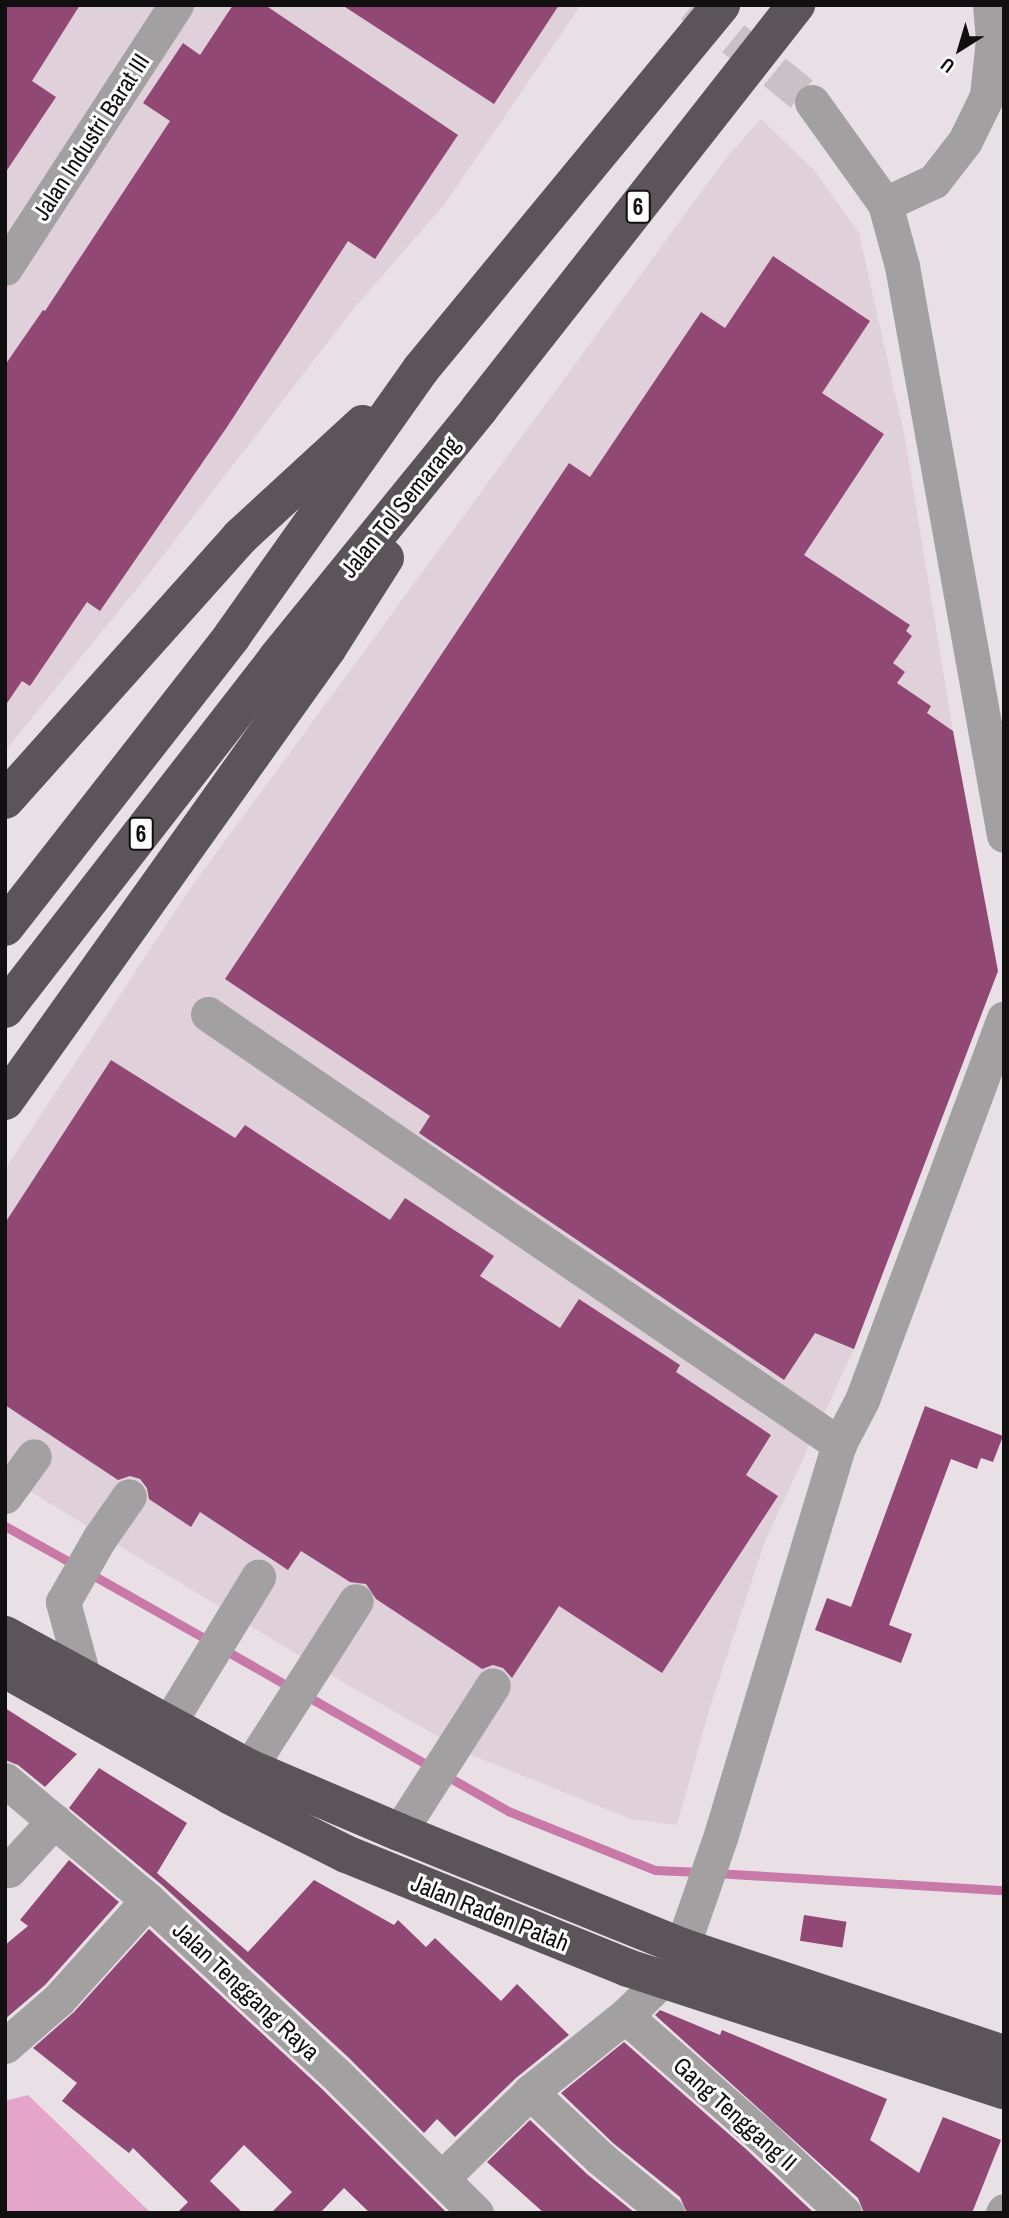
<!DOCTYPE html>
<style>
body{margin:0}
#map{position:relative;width:1009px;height:2218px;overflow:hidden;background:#e9e0e5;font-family:"Archivo Narrow",sans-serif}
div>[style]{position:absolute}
.built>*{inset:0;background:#e0d0d9}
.green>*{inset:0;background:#e5a4c9}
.stream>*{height:9px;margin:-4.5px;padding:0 4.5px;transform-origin:4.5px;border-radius:4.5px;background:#c879a8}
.building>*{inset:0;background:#924875;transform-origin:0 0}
.minor-tunnel>*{height:35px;margin-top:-17.5px;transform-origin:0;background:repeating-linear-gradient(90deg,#c9c1c5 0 35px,transparent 0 53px)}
.minor>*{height:35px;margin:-17.5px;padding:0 17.5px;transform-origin:17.5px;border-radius:17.5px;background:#a3a0a2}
.highway>*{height:38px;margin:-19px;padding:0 19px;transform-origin:19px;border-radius:19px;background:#5b5458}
span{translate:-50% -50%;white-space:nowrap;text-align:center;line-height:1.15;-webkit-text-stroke:6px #fff;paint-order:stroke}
.shield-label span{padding:2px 5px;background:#fff;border:2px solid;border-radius:5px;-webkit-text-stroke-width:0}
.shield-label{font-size:23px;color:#120f11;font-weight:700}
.street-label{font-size:24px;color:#120f11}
.frame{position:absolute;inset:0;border:7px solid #120f11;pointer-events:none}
.north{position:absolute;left:925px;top:14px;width:70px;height:70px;-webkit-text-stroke:5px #fff;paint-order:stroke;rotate:217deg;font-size:19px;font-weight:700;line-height:28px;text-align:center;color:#120f11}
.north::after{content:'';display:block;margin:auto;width:24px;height:32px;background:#120f11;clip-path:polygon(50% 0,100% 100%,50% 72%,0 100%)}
</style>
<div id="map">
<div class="built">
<div style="clip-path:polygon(5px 5px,581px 5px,444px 205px,355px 307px,155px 566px,5px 751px)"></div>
<div style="clip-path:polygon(761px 119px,814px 170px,859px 233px,905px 438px,953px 731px,998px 971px,854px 1349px,765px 1541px,710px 1707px,677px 1825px,631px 1819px,469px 1754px,346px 1684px,5px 1476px,5px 1169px,192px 886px,727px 157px)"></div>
</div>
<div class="green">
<div style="clip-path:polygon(28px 2095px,151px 2213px,5px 2213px,5px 2101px)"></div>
</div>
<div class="stream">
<div style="left:5px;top:1526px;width:82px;rotate:29.1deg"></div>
<div style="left:89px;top:1573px;width:140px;rotate:29.5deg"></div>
<div style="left:223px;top:1649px;width:81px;rotate:29.7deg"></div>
<div style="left:305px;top:1695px;width:147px;rotate:29.7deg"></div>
<div style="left:445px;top:1775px;width:73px;rotate:29.7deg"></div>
<div style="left:508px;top:1811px;width:158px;rotate:21.9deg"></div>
<div style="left:655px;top:1870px;width:46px;rotate:2.5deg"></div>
<div style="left:715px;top:1873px;width:289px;rotate:3.4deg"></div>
</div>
<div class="building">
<div style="clip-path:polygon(5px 5px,80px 5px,32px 81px,56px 97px,5px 173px)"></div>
<div style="clip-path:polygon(233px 5px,265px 5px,458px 135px,375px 259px,348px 241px,227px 427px,100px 611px,87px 602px,30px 686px,22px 681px,5px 706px,5px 365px,43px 310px,45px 311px,170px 121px,143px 103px,183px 43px,200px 55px)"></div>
<div style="clip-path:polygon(342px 5px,559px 5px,494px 104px)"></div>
<div style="clip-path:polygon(773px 256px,870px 321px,822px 393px,884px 434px,804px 555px,910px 625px,906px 631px,912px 636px,893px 663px,905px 672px,897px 683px,931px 706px,927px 713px,953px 731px,998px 971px,854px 1349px,815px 1333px,784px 1380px,419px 1133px,430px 1116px,225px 979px,569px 463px,590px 477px,701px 312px,725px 328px)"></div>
<div style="clip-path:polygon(111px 1060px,235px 1138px,245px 1125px,390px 1220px,405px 1198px,494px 1256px,480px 1276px,560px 1328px,579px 1299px,680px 1365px,676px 1372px,771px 1435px,746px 1475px,778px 1496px,662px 1673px,559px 1606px,512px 1678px,503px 1668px,493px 1665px,482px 1669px,376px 1599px,366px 1584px,350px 1582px,301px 1551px,288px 1570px,200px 1512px,191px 1527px,149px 1499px,147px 1488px,140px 1479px,130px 1476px,118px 1480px,5px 1405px,5px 1223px)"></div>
<div style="clip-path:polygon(925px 1406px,1003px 1436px,993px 1462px,981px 1458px,977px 1469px,951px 1459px,889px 1625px,912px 1634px,901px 1663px,815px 1630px,827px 1598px,851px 1607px)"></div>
<div style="clip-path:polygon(5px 1708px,77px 1754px,45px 1787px,18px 1765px,5px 1760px)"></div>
<div style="clip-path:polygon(99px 1768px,187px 1823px,157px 1873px,248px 1952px,314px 1880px,394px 1925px,398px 1920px,426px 1947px,435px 1938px,501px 2001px,517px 1984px,569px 2035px,516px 2078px,455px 2137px,437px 2119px,424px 2133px,349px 2058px,162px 1885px,69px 1808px)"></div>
<div style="clip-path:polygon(69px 1860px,119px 1902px,45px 1985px,5px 2019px,5px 1945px,28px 1926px,20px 1920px)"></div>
<div style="left:804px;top:1915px;width:43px;height:26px;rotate:9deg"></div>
<div style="clip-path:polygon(149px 1929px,321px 2088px,447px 2213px,370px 2213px,344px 2188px,320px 2213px,271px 2213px,292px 2192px,244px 2145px,210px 2181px,243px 2213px,177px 2213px,188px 2202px,133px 2148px,129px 2153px,62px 2101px,77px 2083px,33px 2048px,74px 2012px)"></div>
<div style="clip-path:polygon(660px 2010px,720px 2035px,722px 2030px,887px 2099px,870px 2140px,919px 2173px,943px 2117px,1001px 2140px,972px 2213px,864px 2213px,858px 2198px,655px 2015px)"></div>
<div style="clip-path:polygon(624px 2042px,747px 2150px,814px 2213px,687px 2213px,680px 2197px,613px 2143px,561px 2093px)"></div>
<div style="clip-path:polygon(530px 2120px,587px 2174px,635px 2213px,544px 2213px,487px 2162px)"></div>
</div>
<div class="minor-tunnel">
<div style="left:692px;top:5px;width:154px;rotate:38.9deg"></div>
</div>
<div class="minor">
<div style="left:990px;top:5px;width:34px;rotate:85deg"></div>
<div style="left:993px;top:39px;width:57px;rotate:96deg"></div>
<div style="left:987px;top:96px;width:50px;rotate:116.1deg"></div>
<div style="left:965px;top:141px;width:51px;rotate:127.8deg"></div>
<div style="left:934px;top:181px;width:54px;rotate:154.9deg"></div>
<div style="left:885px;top:204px;width:64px;rotate:74.7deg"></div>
<div style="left:902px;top:266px;width:578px;rotate:79.84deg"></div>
<div style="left:812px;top:102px;width:125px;rotate:54.4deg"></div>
<div style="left:5px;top:268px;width:314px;rotate:-57deg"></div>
<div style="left:208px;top:1014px;width:764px;rotate:34.27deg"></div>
<div style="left:5px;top:1496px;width:49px;rotate:-54.1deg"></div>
<div style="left:84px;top:1679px;width:80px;rotate:-105.3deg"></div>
<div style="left:63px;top:1602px;width:73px;rotate:-60.3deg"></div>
<div style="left:99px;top:1539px;width:52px;rotate:-55.1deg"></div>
<div style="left:167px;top:1726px;width:175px;rotate:-58.6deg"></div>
<div style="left:249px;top:1768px;width:198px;rotate:-57.4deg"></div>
<div style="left:5px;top:1780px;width:187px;rotate:40deg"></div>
<div style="left:148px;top:1900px;width:255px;rotate:42.8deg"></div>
<div style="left:335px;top:2073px;width:199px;rotate:44.8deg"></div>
<div style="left:399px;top:1832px;width:174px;rotate:-57.4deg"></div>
<div style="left:9px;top:1870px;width:67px;rotate:-47.4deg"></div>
<div style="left:625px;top:2016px;width:181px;rotate:41.2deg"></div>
<div style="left:761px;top:2135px;width:114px;rotate:43.2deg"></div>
<div style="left:5px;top:2046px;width:72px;rotate:-41deg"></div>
<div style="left:59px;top:1999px;width:133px;rotate:-48deg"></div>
<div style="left:530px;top:2092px;width:96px;rotate:43.3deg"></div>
<div style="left:600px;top:2158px;width:87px;rotate:39.4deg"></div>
<div style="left:442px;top:2178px;width:123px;rotate:-44.3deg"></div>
<div style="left:530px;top:2092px;width:122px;rotate:-38.7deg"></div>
<div style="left:625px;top:2016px;width:53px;rotate:-44.2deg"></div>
<div style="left:663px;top:1979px;width:37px;rotate:-59deg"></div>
<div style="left:682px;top:1947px;width:115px;rotate:-70.8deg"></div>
<div style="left:720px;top:1838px;width:412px;rotate:-73.2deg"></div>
<div style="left:839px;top:1444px;width:50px;rotate:-62.4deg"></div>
<div style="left:862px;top:1400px;width:407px;rotate:-69.6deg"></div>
<div style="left:1003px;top:2213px;width:2px;rotate:-63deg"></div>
</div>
<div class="highway">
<div style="left:5px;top:800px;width:353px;rotate:-48.2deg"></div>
<div style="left:240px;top:537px;width:167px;rotate:-42.6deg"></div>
<div style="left:5px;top:927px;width:369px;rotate:-52deg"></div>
<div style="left:232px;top:636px;width:327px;rotate:-54.7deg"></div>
<div style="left:421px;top:369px;width:472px;rotate:-50.5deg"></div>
<div style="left:5px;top:1009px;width:444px;rotate:-52.2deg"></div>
<div style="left:277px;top:658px;width:321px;rotate:-50.9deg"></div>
<div style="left:479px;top:409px;width:514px;rotate:-51.88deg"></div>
<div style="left:5px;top:1101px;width:555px;rotate:-54.53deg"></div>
<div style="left:327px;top:649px;width:108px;rotate:-57.5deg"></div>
<div style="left:5px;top:1635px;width:278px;rotate:28.6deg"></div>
<div style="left:249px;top:1768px;width:163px;rotate:23.1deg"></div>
<div style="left:399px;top:1832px;width:305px;rotate:22.1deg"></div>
<div style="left:682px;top:1947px;width:339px;rotate:18.4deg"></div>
<div style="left:5px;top:1669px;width:259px;rotate:29.3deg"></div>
<div style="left:231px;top:1796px;width:129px;rotate:26.8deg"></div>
<div style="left:346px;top:1854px;width:304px;rotate:22deg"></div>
<div style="left:628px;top:1968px;width:395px;rotate:18deg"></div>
</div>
<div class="shield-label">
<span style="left:638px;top:207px">6</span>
<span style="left:141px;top:834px">6</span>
</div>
<div class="street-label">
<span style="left:91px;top:137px;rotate:-57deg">Jalan Industri Barat III</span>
<span style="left:400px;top:507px;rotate:-51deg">Jalan Tol Semarang</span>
<span style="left:490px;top:1913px;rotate:22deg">Jalan Raden Patah</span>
<span style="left:246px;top:1991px;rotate:43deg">Jalan Tenggang Raya</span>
<span style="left:735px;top:2114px;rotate:42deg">Gang Tenggang II</span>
</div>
<div class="frame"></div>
<div class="north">U</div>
</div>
